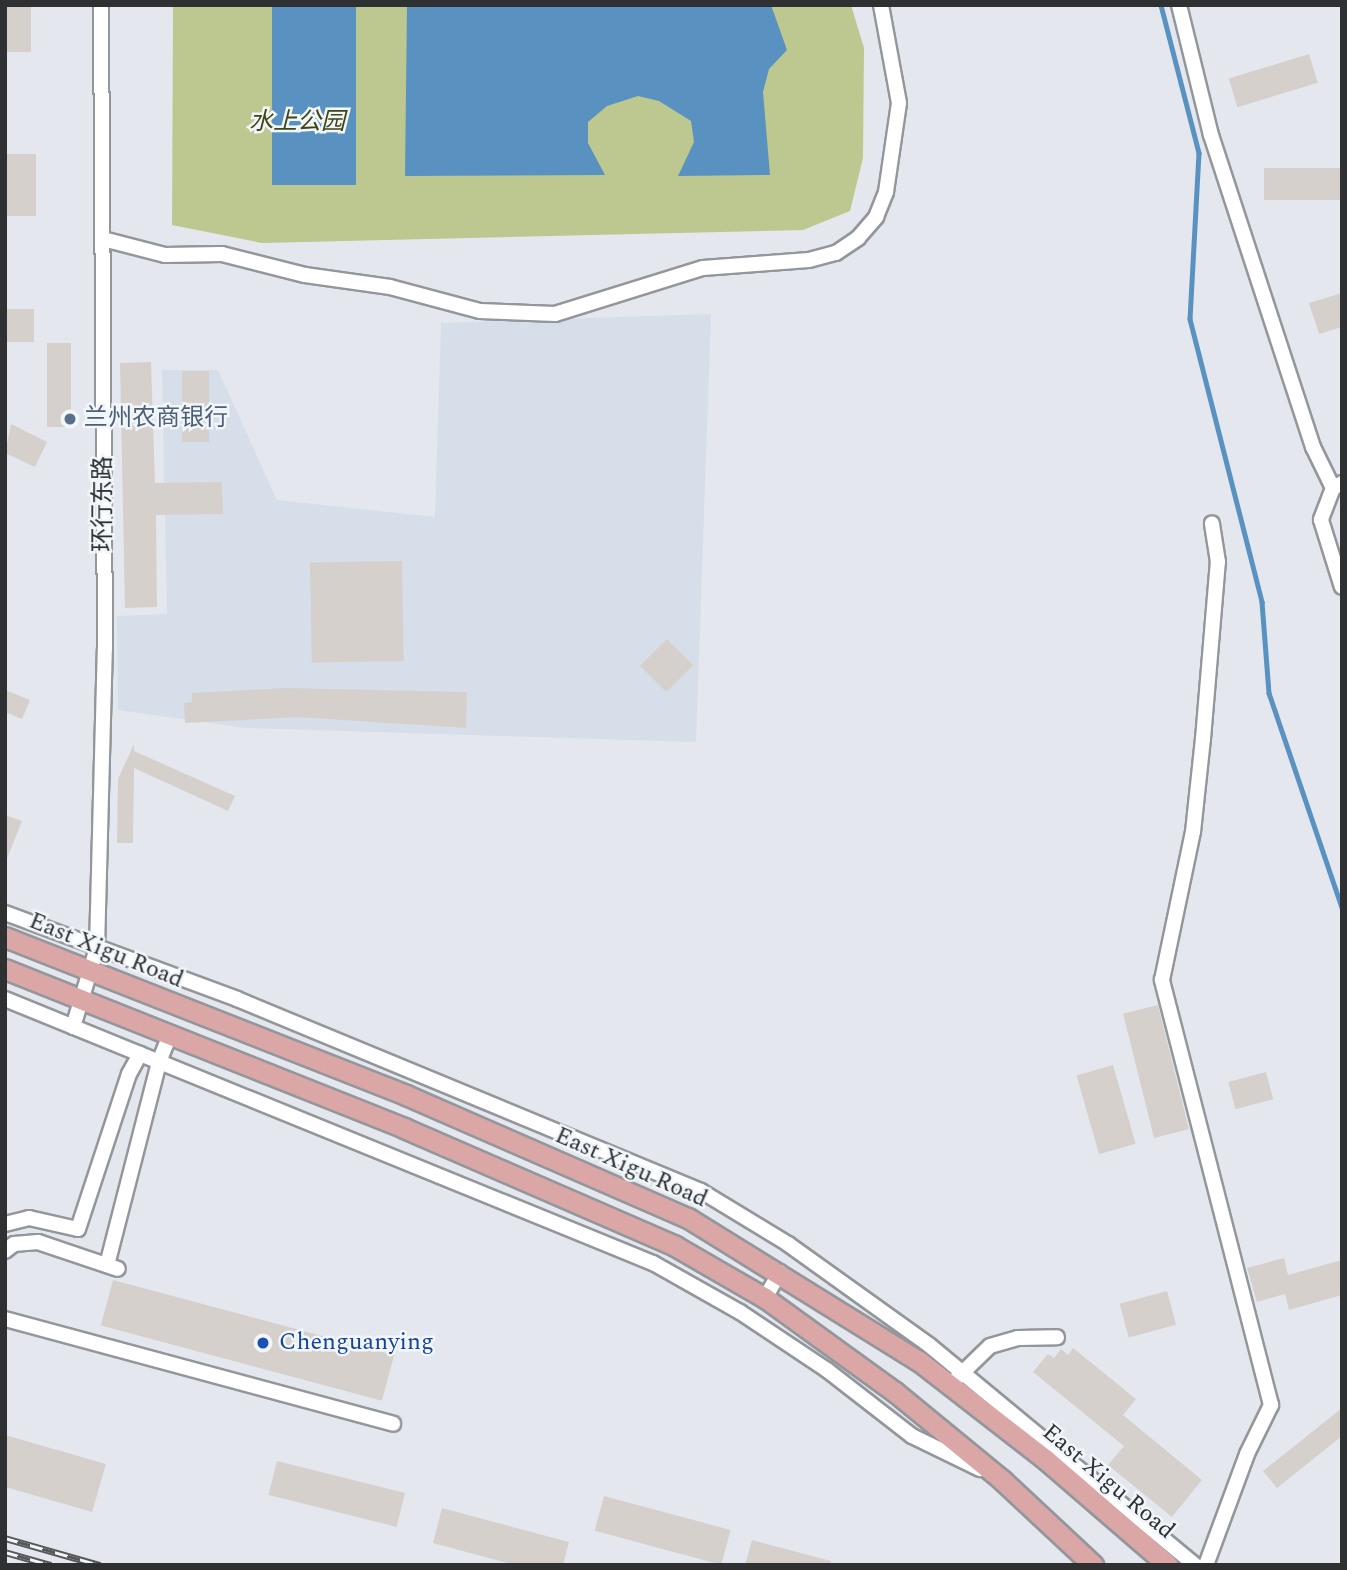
<!DOCTYPE html>
<meta charset="utf-8">
<style>
body{margin:0}
#map{position:relative;width:1347px;height:1570px;overflow:hidden;background:#e4e8ee;font-family:Spectral,"Noto Sans SC",serif}
div>[style]{position:absolute}
.built>*{inset:0;background:#d6deea}
.green>*{inset:0;background:#bdc790}
.water>*{inset:0;background:#5992c0;transform-origin:0 0}
.stream>*{height:4.5px;margin:-2.25px;padding:0 2.25px;transform-origin:2.25px;border-radius:2.25px;background:#5992c0}
.building>*{inset:0;background:#d5d0cb;transform-origin:0 0}
.roads{filter:drop-shadow(2px 0 #93979c) drop-shadow(-2px 0 #93979c) drop-shadow(0 2px #93979c) drop-shadow(0 -2px #93979c)}
.minor>*{height:14px;margin:-7px;padding:0 7px;transform-origin:7px;border-radius:7px;background:#fff}
.major>*{height:19px;margin:-9.5px;padding:0 9.5px;transform-origin:9.5px;border-radius:9.5px;background:#daa6a6}
.rail>*{height:7px;margin-top:-3.5px;transform-origin:0;background:repeating-linear-gradient(90deg,#f1f6fb 0 13px,#555759 0 26px);box-sizing:border-box;border-block:2px solid #555759}
.dots>*{width:19px;height:19px;translate:-50% -50%;box-sizing:border-box;border:4px solid #f1f6fb;border-radius:50%}
span{translate:-50% -50%;white-space:nowrap;text-align:center;line-height:1.15;-webkit-text-stroke:5px #f1f6fb;paint-order:stroke}
.park-label{font-size:24px;color:#404612;font-style:italic}
.service-label{font-size:24px;color:#4e5e75}
.left{translate:0 -50%;text-align:left}
.street-label{font-size:24px;color:#2f3032}
.transit-label{font-size:24px;color:#164399}
.frame{position:absolute;inset:0;border:7px solid #2f3032;pointer-events:none}
</style>
<div id="map">
<div class="built">
<div style="clip-path:polygon(711px 314px,696px 742px,245px 728px,118px 710px,117px 616px,167px 614px,162px 370px,218px 370px,277px 500px,435px 517px,441px 323px)"></div>
</div>
<div class="green">
<div style="clip-path:polygon(173px 5px,851px 5px,864px 48px,863px 158px,850px 211px,803px 230px,262px 243px,172px 225px)"></div>
</div>
<div class="water">
<div style="left:272px;top:5px;width:84px;height:180px"></div>
<div style="clip-path:polygon(407px 5px,771px 5px,787px 50px,769px 69px,763px 92px,770px 175px,678px 176px,694px 142px,691px 121px,659px 101px,638px 96px,607px 106px,588px 122px,588px 143px,605px 175px,405px 176px)"></div>
</div>
<div class="stream">
<div style="left:1161px;top:5px;width:153px;rotate:75.6deg"></div>
<div style="left:1199px;top:153px;width:166px;rotate:93.1deg"></div>
<div style="left:1190px;top:319px;width:292px;rotate:75.7deg"></div>
<div style="left:1262px;top:602px;width:91px;rotate:85.6deg"></div>
<div style="left:1269px;top:693px;width:227px;rotate:71.2deg"></div>
</div>
<div class="building">
<div style="left:5px;top:5px;width:26px;height:47px"></div>
<div style="left:1309px;top:54px;width:30px;height:84px;rotate:73deg"></div>
<div style="left:5px;top:154px;width:31px;height:62px"></div>
<div style="left:1342px;top:168px;width:32px;height:78px;rotate:90deg"></div>
<div style="clip-path:polygon(1342px 293px,1342px 327px,1319px 334px,1309px 303px)"></div>
<div style="left:5px;top:309px;width:29px;height:33px"></div>
<div style="left:47px;top:343px;width:24px;height:84px"></div>
<div style="clip-path:polygon(151px 362px,155px 483px,222px 482px,223px 514px,156px 515px,157px 607px,125px 608px,120px 363px)"></div>
<div style="left:182px;top:371px;width:27px;height:71px"></div>
<div style="clip-path:polygon(11px 424px,47px 442px,35px 467px,5px 453px)"></div>
<div style="left:402px;top:561px;width:100px;height:92px;rotate:89deg"></div>
<div style="left:667px;top:639px;width:37px;height:38px;rotate:45deg"></div>
<div style="clip-path:polygon(285px 688px,467px 692px,466px 728px,297px 717px,185px 723px,184px 703px,192px 702px,192px 693px)"></div>
<div style="clip-path:polygon(5px 690px,30px 700px,22px 719px,5px 712px)"></div>
<div style="clip-path:polygon(134px 744px,134px 751px,235px 796px,228px 811px,134px 768px,133px 843px,117px 843px,118px 779px)"></div>
<div style="clip-path:polygon(5px 815px,22px 821px,6px 861px,5px 861px)"></div>
<div style="left:1158px;top:1005px;width:128px;height:36px;rotate:76deg"></div>
<div style="left:1113px;top:1065px;width:82px;height:38px;rotate:74deg"></div>
<div style="left:1266px;top:1072px;width:28px;height:39px;rotate:75deg"></div>
<div style="clip-path:polygon(1284px 1258px,1288px 1275px,1342px 1260px,1342px 1295px,1289px 1310px,1285px 1294px,1257px 1302px,1247px 1268px)"></div>
<div style="left:113px;top:1280px;width:291px;height:47px;rotate:15deg"></div>
<div style="left:1167px;top:1291px;width:35px;height:49px;rotate:75deg"></div>
<div style="clip-path:polygon(1073px 1348px,1136px 1399px,1123px 1415px,1202px 1480px,1172px 1517px,1108px 1465px,1124px 1446px,1033px 1372px,1048px 1354px,1054px 1358px,1061px 1349px,1068px 1355px)"></div>
<div style="clip-path:polygon(1342px 1408px,1342px 1436px,1277px 1488px,1263px 1471px)"></div>
<div style="left:5px;top:1435px;width:105px;height:50px;rotate:16deg"></div>
<div style="left:277px;top:1461px;width:132px;height:35px;rotate:14deg"></div>
<div style="left:604px;top:1496px;width:131px;height:36px;rotate:15deg"></div>
<div style="clip-path:polygon(442px 1508px,569px 1542px,563px 1565px,515px 1565px,433px 1543px)"></div>
<div style="clip-path:polygon(752px 1540px,831px 1561px,830px 1565px,745px 1565px)"></div>
</div>
<div class="roads">
<div class="minor">
<div style="left:1179px;top:5px;width:134px;rotate:76.2deg"></div>
<div style="left:1211px;top:135px;width:328px;rotate:71.9deg"></div>
<div style="left:1313px;top:447px;width:46px;rotate:64deg"></div>
<div style="left:103px;top:239px;width:64px;rotate:14.5deg"></div>
<div style="left:165px;top:255px;width:57px;rotate:-1deg"></div>
<div style="left:222px;top:254px;width:86px;rotate:14.2deg"></div>
<div style="left:305px;top:275px;width:86px;rotate:8deg"></div>
<div style="left:390px;top:287px;width:93px;rotate:14.9deg"></div>
<div style="left:480px;top:311px;width:75px;rotate:2.3deg"></div>
<div style="left:555px;top:314px;width:155px;rotate:-17.3deg"></div>
<div style="left:703px;top:268px;width:106px;rotate:-4.3deg"></div>
<div style="left:809px;top:260px;width:28px;rotate:-15deg"></div>
<div style="left:836px;top:253px;width:27px;rotate:-34deg"></div>
<div style="left:858px;top:238px;width:28px;rotate:-49deg"></div>
<div style="left:876px;top:217px;width:27px;rotate:-68deg"></div>
<div style="left:886px;top:192px;width:90px;rotate:-81.7deg"></div>
<div style="left:899px;top:103px;width:100px;rotate:-100.4deg"></div>
<div style="left:1342px;top:483px;width:10px;rotate:151deg"></div>
<div style="left:1333px;top:488px;width:34px;rotate:111deg"></div>
<div style="left:1321px;top:520px;width:70px;rotate:72.6deg"></div>
<div style="left:5px;top:913px;width:247px;rotate:20.3deg"></div>
<div style="left:237px;top:999px;width:502px;rotate:22.48deg"></div>
<div style="left:701px;top:1191px;width:102px;rotate:31.3deg"></div>
<div style="left:788px;top:1244px;width:173px;rotate:35.6deg"></div>
<div style="left:929px;top:1345px;width:345px;rotate:39.6deg"></div>
<div style="left:5px;top:999px;width:700px;rotate:22.17deg"></div>
<div style="left:653px;top:1263px;width:100px;rotate:29.4deg"></div>
<div style="left:740px;top:1312px;width:105px;rotate:33.7deg"></div>
<div style="left:827px;top:1370px;width:108px;rotate:37.8deg"></div>
<div style="left:912px;top:1436px;width:76px;rotate:25.9deg"></div>
<div style="left:73px;top:1027px;width:83px;rotate:-73.1deg"></div>
<div style="left:97px;top:948px;width:299px;rotate:-88.5deg"></div>
<div style="left:105px;top:649px;width:644px;rotate:-90.36deg"></div>
<div style="left:5px;top:1224px;width:25px;rotate:-14deg"></div>
<div style="left:29px;top:1218px;width:50px;rotate:12.7deg"></div>
<div style="left:78px;top:1229px;width:163px;rotate:-71.8deg"></div>
<div style="left:129px;top:1074px;width:23px;rotate:-61deg"></div>
<div style="left:5px;top:1251px;width:11px;rotate:-38deg"></div>
<div style="left:14px;top:1244px;width:24px;rotate:-5deg"></div>
<div style="left:38px;top:1242px;width:84px;rotate:18.6deg"></div>
<div style="left:107px;top:1265px;width:210px;rotate:-75.6deg"></div>
<div style="left:159px;top:1062px;width:29px;rotate:-68deg"></div>
<div style="left:765px;top:1298px;width:30px;rotate:-60deg"></div>
<div style="left:5px;top:1319px;width:402px;rotate:15.1deg"></div>
<div style="left:956px;top:1379px;width:47px;rotate:-44.1deg"></div>
<div style="left:990px;top:1346px;width:29px;rotate:-16deg"></div>
<div style="left:1018px;top:1338px;width:39px;rotate:-1deg"></div>
<div style="left:1206px;top:1565px;width:118px;rotate:-69.7deg"></div>
<div style="left:1247px;top:1454px;width:55px;rotate:-63.9deg"></div>
<div style="left:1271px;top:1405px;width:439px;rotate:-104.4deg"></div>
<div style="left:1162px;top:980px;width:151px;rotate:-78.2deg"></div>
<div style="left:1193px;top:832px;width:94px;rotate:-83.9deg"></div>
<div style="left:1203px;top:739px;width:178px;rotate:-85.2deg"></div>
<div style="left:1218px;top:562px;width:39px;rotate:-99deg"></div>
</div>
<div class="major">
<div style="left:5px;top:937px;width:431px;rotate:21.5deg"></div>
<div style="left:406px;top:1095px;width:308px;rotate:23.6deg"></div>
<div style="left:688px;top:1218px;width:272px;rotate:31.8deg"></div>
<div style="left:919px;top:1361px;width:160px;rotate:37.9deg"></div>
<div style="left:1045px;top:1459px;width:162px;rotate:40.8deg"></div>
<div style="left:5px;top:969px;width:430px;rotate:21.7deg"></div>
<div style="left:404px;top:1128px;width:296px;rotate:23.5deg"></div>
<div style="left:675px;top:1246px;width:104px;rotate:30deg"></div>
<div style="left:765px;top:1298px;width:160px;rotate:35.9deg"></div>
<div style="left:895px;top:1392px;width:139px;rotate:39.4deg"></div>
<div style="left:1002px;top:1480px;width:125px;rotate:43deg"></div>
</div>
</div>
<div class="rail">
<div style="left:5px;top:1538px;width:99px;rotate:15.9deg"></div>
<div style="left:5px;top:1552px;width:48px;rotate:15.8deg"></div>
</div>
<div class="dots">
<div style="left:70px;top:419px;background:#5c6f8a"></div>
<div style="left:263px;top:1343px;background:#1a4fb4"></div>
</div>
<div class="park-label">
<span style="left:297px;top:123px">水上公园</span>
</div>
<div class="service-label">
<span class="left" style="left:84px;top:419px">兰州农商银行</span>
</div>
<div class="street-label">
<span style="left:104px;top:504px;rotate:-90deg">环行东路</span>
<span style="left:106px;top:951px;rotate:22deg">East Xigu Road</span>
<span style="left:631px;top:1168px;rotate:24deg">East Xigu Road</span>
<span style="left:1108px;top:1482px;rotate:40deg">East Xigu Road</span>
</div>
<div class="transit-label">
<span class="left" style="left:279px;top:1343px">Chenguanying</span>
</div>
<div class="frame"></div>
</div>
